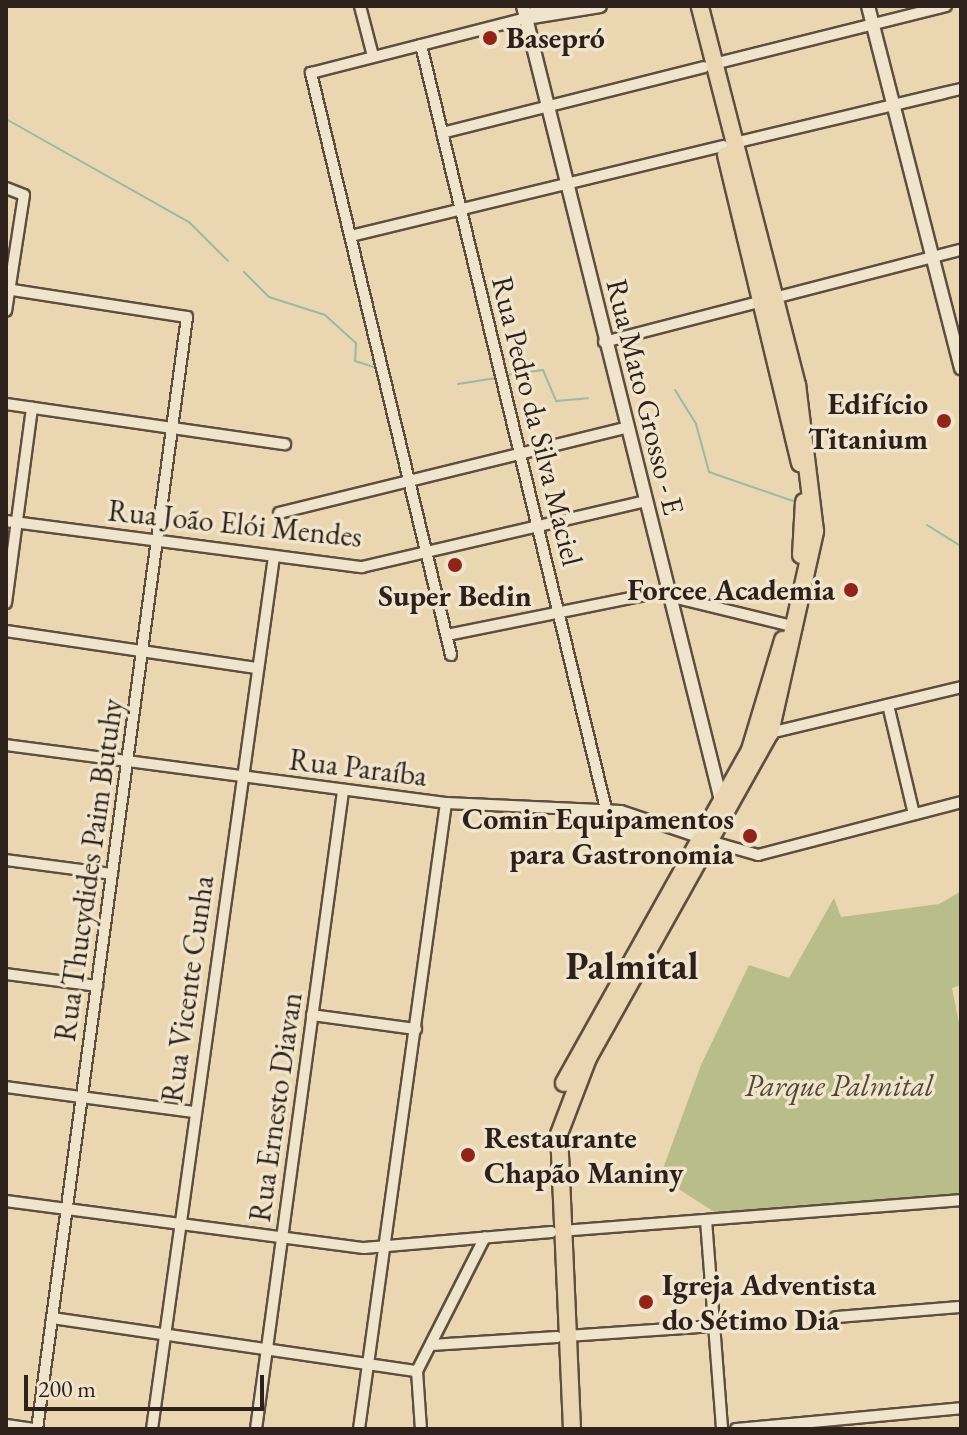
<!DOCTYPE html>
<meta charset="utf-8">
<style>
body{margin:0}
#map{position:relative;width:967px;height:1435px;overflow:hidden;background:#ead6b0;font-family:"EB Garamond",serif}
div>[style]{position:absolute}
.green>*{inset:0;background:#b8bd8a}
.stream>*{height:2px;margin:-1px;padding:0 1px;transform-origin:1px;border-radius:1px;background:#99baa5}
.roads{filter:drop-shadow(2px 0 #5d4e40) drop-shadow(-2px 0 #5d4e40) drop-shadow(0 2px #5d4e40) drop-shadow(0 -2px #5d4e40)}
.minor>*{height:10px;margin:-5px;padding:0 5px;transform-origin:5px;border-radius:5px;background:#f1e4cc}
.tertiary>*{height:12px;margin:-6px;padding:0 6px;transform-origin:6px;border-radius:6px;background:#f1e4cc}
.primary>*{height:16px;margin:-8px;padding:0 8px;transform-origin:8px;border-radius:8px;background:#ead6b0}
.dots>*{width:22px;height:22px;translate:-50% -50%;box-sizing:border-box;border:4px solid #f1e4cc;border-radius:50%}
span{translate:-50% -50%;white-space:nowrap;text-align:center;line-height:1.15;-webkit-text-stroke:7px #f1e4cc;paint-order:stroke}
.poi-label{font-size:30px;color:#2e211b;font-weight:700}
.left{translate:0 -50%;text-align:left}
.right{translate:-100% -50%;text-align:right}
.street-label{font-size:30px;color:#2e211b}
.park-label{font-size:30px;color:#504837;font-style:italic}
.district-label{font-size:38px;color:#2e211b;font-weight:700}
.frame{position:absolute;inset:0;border:8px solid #2e211b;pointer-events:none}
.scale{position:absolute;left:24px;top:1375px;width:240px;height:36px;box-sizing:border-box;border:4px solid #2e211b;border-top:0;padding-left:10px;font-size:24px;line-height:28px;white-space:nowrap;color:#2e211b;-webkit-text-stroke:6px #f1e4cc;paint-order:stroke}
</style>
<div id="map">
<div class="green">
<div style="clip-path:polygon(961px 878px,961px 985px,952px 988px,961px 1033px,961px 1196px,719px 1215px,660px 1177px,701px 1065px,749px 965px,789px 978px,834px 898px,841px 917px,939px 904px,960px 892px)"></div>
</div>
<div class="stream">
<div style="left:6px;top:119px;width:210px;rotate:29.4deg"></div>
<div style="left:189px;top:222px;width:55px;rotate:45deg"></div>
<div style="left:244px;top:272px;width:35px;rotate:45deg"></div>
<div style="left:269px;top:297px;width:59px;rotate:17.8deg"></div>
<div style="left:325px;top:315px;width:42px;rotate:42.1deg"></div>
<div style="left:356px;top:343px;width:18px;rotate:93deg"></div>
<div style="left:355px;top:361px;width:23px;rotate:18deg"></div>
<div style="left:507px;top:375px;width:36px;rotate:-8deg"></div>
<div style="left:543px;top:370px;width:34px;rotate:67deg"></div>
<div style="left:556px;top:401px;width:32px;rotate:-5deg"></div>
<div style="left:458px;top:384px;width:37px;rotate:-9deg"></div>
<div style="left:675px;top:390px;width:40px;rotate:58deg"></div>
<div style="left:696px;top:424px;width:50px;rotate:74.8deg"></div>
<div style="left:709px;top:472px;width:89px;rotate:19deg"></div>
<div style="left:927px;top:525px;width:40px;rotate:32deg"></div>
</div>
<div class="roads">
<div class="minor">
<div style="left:360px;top:6px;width:52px;rotate:75.4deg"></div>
<div style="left:421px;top:45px;width:786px;rotate:76.39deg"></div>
<div style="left:714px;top:64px;width:239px;rotate:-14deg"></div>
<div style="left:442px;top:133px;width:270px;rotate:-14.1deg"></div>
<div style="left:734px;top:143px;width:233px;rotate:-13.4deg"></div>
<div style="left:6px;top:188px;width:19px;rotate:21deg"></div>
<div style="left:24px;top:195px;width:117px;rotate:98.8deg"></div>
<div style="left:351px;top:236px;width:383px;rotate:-13.6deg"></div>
<div style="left:6px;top:289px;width:183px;rotate:8.8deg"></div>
<div style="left:187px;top:317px;width:1122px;rotate:97.68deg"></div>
<div style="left:604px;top:342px;width:369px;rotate:-14.5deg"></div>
<div style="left:6px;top:404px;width:282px;rotate:8.2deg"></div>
<div style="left:279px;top:513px;width:359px;rotate:-13.8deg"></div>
<div style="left:6px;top:521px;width:359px;rotate:7.4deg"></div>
<div style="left:362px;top:567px;width:291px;rotate:-13.1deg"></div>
<div style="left:6px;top:603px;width:197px;rotate:-82.4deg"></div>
<div style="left:6px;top:631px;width:253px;rotate:8.4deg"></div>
<div style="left:447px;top:635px;width:213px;rotate:-11.4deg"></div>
<div style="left:656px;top:593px;width:135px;rotate:13.7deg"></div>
<div style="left:451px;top:655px;width:599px;rotate:-103.53deg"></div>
<div style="left:311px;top:73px;width:222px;rotate:-14.3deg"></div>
<div style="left:888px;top:705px;width:112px;rotate:76.6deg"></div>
<div style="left:770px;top:733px;width:196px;rotate:-13.5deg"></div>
<div style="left:6px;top:745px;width:444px;rotate:7.5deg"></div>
<div style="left:446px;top:803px;width:175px;rotate:2.6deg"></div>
<div style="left:621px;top:811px;width:84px;rotate:18.6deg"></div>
<div style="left:713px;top:842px;width:47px;rotate:16.1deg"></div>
<div style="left:758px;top:855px;width:210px;rotate:-14.6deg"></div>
<div style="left:6px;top:860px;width:107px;rotate:7.5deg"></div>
<div style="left:6px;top:974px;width:92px;rotate:7.5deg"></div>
<div style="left:312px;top:1015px;width:105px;rotate:7.7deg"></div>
<div style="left:6px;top:1087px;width:190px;rotate:7.6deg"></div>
<div style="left:6px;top:1201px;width:361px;rotate:7.5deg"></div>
<div style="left:364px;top:1248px;width:188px;rotate:-4.9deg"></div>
<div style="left:706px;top:1220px;width:210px;rotate:85.6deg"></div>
<div style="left:561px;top:1231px;width:401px;rotate:-4.4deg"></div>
<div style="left:836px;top:1317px;width:125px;rotate:-4.6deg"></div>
<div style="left:52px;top:1318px;width:369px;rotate:8.3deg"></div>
<div style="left:567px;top:1336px;width:147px;rotate:-3.9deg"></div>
<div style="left:431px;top:1345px;width:126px;rotate:-3.6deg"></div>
<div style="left:417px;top:1371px;width:150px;rotate:-63.1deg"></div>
<div style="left:417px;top:1371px;width:58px;rotate:86.1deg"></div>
<div style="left:6px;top:1425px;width:30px;rotate:8deg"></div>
<div style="left:152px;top:1429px;width:881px;rotate:-82.04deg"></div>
<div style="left:256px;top:1429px;width:644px;rotate:-82.23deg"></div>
<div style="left:359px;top:1429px;width:632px;rotate:-82.09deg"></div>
<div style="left:736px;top:1429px;width:226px;rotate:-5.3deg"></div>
</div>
<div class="tertiary">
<div style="left:523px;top:6px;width:818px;rotate:76deg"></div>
<div style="left:868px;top:6px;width:374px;rotate:75.6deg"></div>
<div style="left:526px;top:18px;width:75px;rotate:-9.2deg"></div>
<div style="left:526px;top:18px;width:23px;rotate:-31deg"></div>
</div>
<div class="primary">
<div style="left:726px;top:155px;width:317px;rotate:76.5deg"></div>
<div style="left:801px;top:555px;width:53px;rotate:-86.8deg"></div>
<div style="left:564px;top:1083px;width:381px;rotate:-60.8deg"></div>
<div style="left:750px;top:750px;width:115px;rotate:-73.3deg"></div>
<div style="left:572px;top:1429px;width:295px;rotate:-92.5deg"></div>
<div style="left:559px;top:1134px;width:81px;rotate:-69.1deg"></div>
<div style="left:588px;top:1058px;width:372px;rotate:-60.8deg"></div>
<div style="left:770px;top:733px;width:207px;rotate:-77.4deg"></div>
<div style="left:815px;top:531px;width:147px;rotate:-97deg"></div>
<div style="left:797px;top:385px;width:391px;rotate:-104.4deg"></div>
</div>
</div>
<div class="dots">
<div style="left:490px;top:38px;background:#8f2418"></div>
<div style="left:944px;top:421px;background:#8f2418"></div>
<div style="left:455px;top:565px;background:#8f2418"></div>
<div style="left:851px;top:590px;background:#8f2418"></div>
<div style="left:750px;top:836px;background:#8f2418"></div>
<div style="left:468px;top:1155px;background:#8f2418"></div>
<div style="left:646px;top:1302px;background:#8f2418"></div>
</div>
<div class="poi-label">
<span class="left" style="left:506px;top:38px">Basepró</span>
<span class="right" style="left:928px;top:421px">Edifício<br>Titanium</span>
<span class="right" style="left:835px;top:590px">Forcee Academia</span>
<span style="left:455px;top:596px">Super Bedin</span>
<span class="right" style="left:734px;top:836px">Comin Equipamentos<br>para Gastronomia</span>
<span class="left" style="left:484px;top:1155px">Restaurante<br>Chapão Maniny</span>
<span class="left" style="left:662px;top:1302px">Igreja Adventista<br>do Sétimo Dia</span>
</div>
<div class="street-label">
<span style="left:645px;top:397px;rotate:76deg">Rua Mato Grosso - E</span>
<span style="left:537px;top:421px;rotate:76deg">Rua Pedro da Silva Maciel</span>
<span style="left:235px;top:524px;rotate:6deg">Rua João Elói Mendes</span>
<span style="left:358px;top:768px;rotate:7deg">Rua Paraíba</span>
<span style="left:89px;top:870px;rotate:-82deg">Rua Thucydides Paim Butuhy</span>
<span style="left:188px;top:989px;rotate:-82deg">Rua Vicente Cunha</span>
<span style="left:276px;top:1107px;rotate:-82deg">Rua Ernesto Diavan</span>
</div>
<div class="park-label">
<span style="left:839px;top:1086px">Parque Palmital</span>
</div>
<div class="district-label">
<span style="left:632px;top:966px">Palmital</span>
</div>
<div class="frame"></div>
<div class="scale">200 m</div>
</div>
